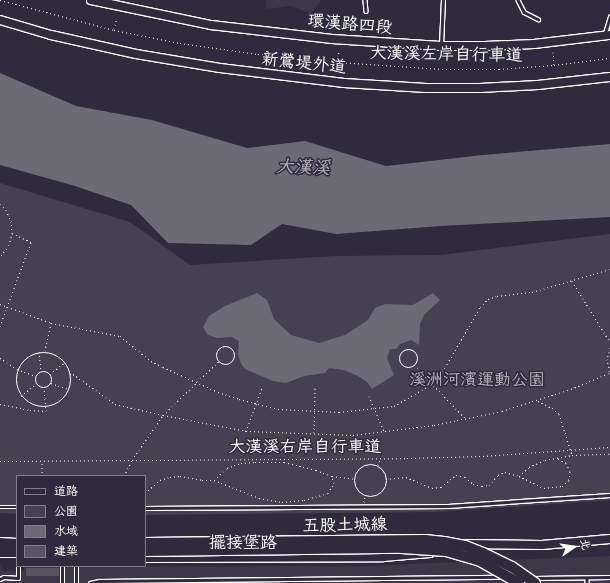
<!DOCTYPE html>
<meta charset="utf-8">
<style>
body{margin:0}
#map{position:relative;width:610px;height:583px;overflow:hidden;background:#2f2a3d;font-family:Caveat,"LXGW WenKai TC",sans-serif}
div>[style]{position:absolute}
.built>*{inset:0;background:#3c3749}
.green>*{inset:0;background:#464152}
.water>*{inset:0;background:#6d6a77}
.building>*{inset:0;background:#595564;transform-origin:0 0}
.path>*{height:1px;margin-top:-0.5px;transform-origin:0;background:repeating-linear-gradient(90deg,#fff 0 1px,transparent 0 4px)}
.path>.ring{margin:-0.5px;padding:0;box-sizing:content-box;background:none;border:1px solid #fff;border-radius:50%}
.roads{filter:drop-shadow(1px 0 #fff) drop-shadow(-1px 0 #fff) drop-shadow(0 1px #fff) drop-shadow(0 -1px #fff)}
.lane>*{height:2.5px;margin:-1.25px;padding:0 1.25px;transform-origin:1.25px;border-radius:1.25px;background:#2f2a3d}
.secondary>*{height:8px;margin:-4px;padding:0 4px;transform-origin:4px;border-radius:4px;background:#2f2a3d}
.highway>*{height:10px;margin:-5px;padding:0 5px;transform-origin:5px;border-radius:5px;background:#2f2a3d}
.bridges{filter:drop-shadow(1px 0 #fff) drop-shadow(-1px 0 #fff) drop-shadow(0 1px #fff) drop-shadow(0 -1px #fff)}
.highway-bridge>*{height:10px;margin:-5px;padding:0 5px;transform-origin:5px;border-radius:5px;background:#2f2a3d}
span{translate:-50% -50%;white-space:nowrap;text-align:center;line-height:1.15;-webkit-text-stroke:3px #2f2a3d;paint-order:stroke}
.street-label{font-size:17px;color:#fff}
.park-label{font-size:17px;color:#b5b3ba}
.water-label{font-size:18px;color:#b6b4bb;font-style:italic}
.legend{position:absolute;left:16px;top:475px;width:130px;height:92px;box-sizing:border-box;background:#2f2a3d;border:1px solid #827f8b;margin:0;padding:5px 7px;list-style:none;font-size:12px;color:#fff}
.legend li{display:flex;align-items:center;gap:8px;height:20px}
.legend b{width:20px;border:1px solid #827f8b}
.north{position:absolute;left:554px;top:527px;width:40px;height:40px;-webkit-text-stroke:3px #2f2a3d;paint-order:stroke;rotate:77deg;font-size:11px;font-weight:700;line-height:16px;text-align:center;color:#fff}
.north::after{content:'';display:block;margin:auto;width:14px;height:18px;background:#fff;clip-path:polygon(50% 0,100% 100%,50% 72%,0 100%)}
</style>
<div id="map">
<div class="built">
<div style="clip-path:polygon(266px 0,320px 0,320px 2px,311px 14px,291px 6px,266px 9px)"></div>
<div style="clip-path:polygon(610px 556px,610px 583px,0 583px,0 564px,2px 571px,24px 571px,24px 567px,360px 566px)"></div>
</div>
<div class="green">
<div style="clip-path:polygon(0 183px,130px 222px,190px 265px,335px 256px,440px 255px,610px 234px,610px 500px,435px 512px,145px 515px,145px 476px,17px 476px,17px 514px,0 513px)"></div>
</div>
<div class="water">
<div style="clip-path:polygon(0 73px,76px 106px,152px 120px,247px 148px,305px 141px,386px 166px,483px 155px,610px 144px,610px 217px,441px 226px,336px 234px,282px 224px,251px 245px,168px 243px,131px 205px,75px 186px,0 165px)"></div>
<div style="clip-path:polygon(257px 293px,267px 300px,274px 319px,291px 335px,319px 343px,345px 335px,368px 320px,375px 308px,385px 304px,413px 305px,433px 293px,440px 300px,424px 315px,420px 324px,419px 345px,411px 340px,400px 344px,396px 349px,390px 349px,387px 358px,394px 375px,372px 389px,367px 382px,358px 376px,344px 370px,329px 368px,325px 373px,304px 376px,286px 383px,273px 381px,245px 369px,241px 364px,238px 354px,239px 341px,232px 337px,217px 338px,208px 335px,203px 327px,209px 316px,225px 306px)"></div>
</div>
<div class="building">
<div style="left:26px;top:568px;width:33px;height:8px"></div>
</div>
<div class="path">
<div style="left:0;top:0;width:118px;rotate:14.7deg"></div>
<div style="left:114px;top:30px;width:67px;rotate:11.1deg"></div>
<div style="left:180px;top:43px;width:79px;rotate:8deg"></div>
<div style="left:258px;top:54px;width:80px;rotate:5.7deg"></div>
<div style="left:338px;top:62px;width:104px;rotate:3.9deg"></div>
<div style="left:442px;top:69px;width:57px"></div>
<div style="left:499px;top:69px;width:55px;rotate:-4.2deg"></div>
<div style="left:554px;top:65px;width:56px;rotate:-7.1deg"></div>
<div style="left:114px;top:29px;width:11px;rotate:-75deg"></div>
<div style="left:553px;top:52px;width:13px;rotate:86deg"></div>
<div style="left:338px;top:61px;width:11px;rotate:-85deg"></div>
<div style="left:0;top:204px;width:8px;rotate:45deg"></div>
<div style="left:6px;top:210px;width:12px;rotate:66deg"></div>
<div style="left:11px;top:221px;width:12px;rotate:85deg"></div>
<div style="left:12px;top:233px;width:12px;rotate:104deg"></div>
<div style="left:9px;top:245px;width:15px;rotate:127deg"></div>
<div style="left:572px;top:281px;width:72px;rotate:58.1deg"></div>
<div style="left:0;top:304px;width:54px;rotate:20.4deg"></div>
<div style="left:51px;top:323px;width:70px;rotate:10.7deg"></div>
<div style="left:120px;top:336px;width:40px;rotate:39deg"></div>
<div style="left:151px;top:361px;width:13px;rotate:27deg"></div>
<div style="left:163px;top:367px;width:60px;rotate:24.4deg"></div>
<div style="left:218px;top:392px;width:22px;rotate:18deg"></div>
<div style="left:239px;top:399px;width:40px;rotate:14.4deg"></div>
<div style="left:278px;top:409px;width:61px;rotate:2.8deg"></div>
<div style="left:339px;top:412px;width:55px;rotate:-6.2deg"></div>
<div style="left:394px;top:406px;width:44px;rotate:-30.1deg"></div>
<div style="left:432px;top:384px;width:25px;rotate:-53deg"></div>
<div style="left:447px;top:364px;width:66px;rotate:-59.9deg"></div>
<div style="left:480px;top:307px;width:11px;rotate:-45deg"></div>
<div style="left:488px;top:299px;width:9px;rotate:-18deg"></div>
<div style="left:497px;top:296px;width:35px;rotate:-7deg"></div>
<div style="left:532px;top:292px;width:81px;rotate:-16.4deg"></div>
<div style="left:0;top:326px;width:90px;rotate:-69.7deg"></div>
<div style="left:31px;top:242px;width:21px;rotate:-155deg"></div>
<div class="ring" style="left:216px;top:346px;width:17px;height:17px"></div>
<div style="left:610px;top:348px;width:11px;rotate:105deg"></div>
<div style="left:607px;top:359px;width:15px;rotate:79deg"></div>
<div class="ring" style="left:399px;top:349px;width:17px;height:17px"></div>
<div style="left:45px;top:351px;width:29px;rotate:-78deg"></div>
<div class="ring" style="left:16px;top:352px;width:53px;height:53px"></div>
<div style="left:39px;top:352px;width:18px;rotate:84deg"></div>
<div style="left:0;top:358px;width:20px;rotate:33deg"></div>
<div style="left:17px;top:369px;width:19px;rotate:21deg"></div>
<div style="left:414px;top:365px;width:75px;rotate:46.1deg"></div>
<div class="ring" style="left:35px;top:371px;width:15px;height:15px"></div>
<div style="left:50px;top:374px;width:18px;rotate:-38deg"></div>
<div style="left:70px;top:374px;width:3px"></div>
<div style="left:73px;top:374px;width:52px;rotate:35.5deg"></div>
<div style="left:115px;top:404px;width:49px;rotate:12.9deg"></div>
<div style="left:163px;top:415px;width:85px;rotate:10.9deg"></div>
<div style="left:246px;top:431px;width:107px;rotate:2.1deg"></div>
<div style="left:353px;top:435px;width:82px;rotate:-7deg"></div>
<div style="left:434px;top:425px;width:69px;rotate:-11.6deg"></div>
<div style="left:502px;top:411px;width:72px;rotate:-17.7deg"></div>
<div style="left:571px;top:389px;width:41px;rotate:-22.8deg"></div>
<div style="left:51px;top:383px;width:18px;rotate:19deg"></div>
<div style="left:21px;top:396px;width:19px;rotate:-39deg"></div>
<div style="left:369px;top:396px;width:39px;rotate:67deg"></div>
<div style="left:538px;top:401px;width:16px;rotate:27deg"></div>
<div style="left:552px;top:408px;width:9px;rotate:41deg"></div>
<div style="left:559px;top:414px;width:43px;rotate:72.4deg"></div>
<div style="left:0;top:404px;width:31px;rotate:11deg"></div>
<div style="left:30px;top:410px;width:16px;rotate:4deg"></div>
<div style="left:46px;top:411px;width:24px;rotate:-95deg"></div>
<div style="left:246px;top:431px;width:46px;rotate:-69.6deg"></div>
<div style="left:314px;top:433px;width:45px;rotate:-88.7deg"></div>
<div style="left:0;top:461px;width:407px;rotate:-0.4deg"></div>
<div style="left:407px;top:458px;width:76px;rotate:-1.5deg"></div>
<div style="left:483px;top:456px;width:127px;rotate:-4.1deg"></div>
<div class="ring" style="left:354px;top:464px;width:31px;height:31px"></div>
<div style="left:378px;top:465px;width:6px;rotate:-72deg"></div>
<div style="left:42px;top:476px;width:14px;rotate:-90deg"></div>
<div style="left:124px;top:476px;width:18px;rotate:-63deg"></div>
<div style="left:132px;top:460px;width:55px;rotate:-55.4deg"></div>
<div style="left:163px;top:415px;width:78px;rotate:-44deg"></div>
<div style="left:519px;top:476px;width:28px;rotate:26deg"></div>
<div style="left:544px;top:488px;width:18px;rotate:-6deg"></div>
<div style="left:562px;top:486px;width:9px;rotate:-41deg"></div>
<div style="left:569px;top:480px;width:9px;rotate:-84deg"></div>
<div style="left:570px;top:471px;width:9px;rotate:-117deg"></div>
<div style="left:566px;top:463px;width:10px;rotate:-151deg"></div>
<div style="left:386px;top:479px;width:20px;rotate:-6deg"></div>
<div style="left:406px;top:477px;width:28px;rotate:23deg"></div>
<div style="left:432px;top:488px;width:9px;rotate:-6deg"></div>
<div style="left:441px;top:487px;width:19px;rotate:-39deg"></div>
<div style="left:456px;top:475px;width:9px;rotate:13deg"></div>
<div style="left:465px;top:477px;width:11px;rotate:41deg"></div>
<div style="left:473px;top:484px;width:9px;rotate:13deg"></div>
<div style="left:482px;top:486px;width:7px;rotate:-8deg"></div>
<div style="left:489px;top:485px;width:13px;rotate:-48deg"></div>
<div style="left:498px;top:475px;width:8px;rotate:-23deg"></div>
<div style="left:505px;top:472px;width:15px;rotate:16deg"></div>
<div style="left:519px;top:476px;width:13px;rotate:-42deg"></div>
<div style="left:529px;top:467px;width:17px;rotate:-24deg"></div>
<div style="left:545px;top:460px;width:27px;rotate:-10deg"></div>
<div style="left:572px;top:455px;width:38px;rotate:-2deg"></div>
<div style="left:214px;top:480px;width:48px;rotate:21.8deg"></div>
<div style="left:259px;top:498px;width:23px;rotate:10deg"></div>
<div style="left:282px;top:502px;width:22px;rotate:-5deg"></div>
<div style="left:304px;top:500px;width:25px;rotate:-16deg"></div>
<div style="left:328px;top:493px;width:12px;rotate:-59deg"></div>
<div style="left:334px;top:483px;width:6px;rotate:-108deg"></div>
<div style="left:145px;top:493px;width:20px;rotate:-41deg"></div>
<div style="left:160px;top:480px;width:10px;rotate:-17deg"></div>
<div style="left:170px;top:477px;width:10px;rotate:-6deg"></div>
<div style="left:180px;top:476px;width:22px;rotate:10deg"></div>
<div style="left:202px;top:480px;width:12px"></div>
<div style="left:214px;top:480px;width:18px;rotate:-43deg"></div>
<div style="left:227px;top:468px;width:15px;rotate:-20deg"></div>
<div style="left:241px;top:463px;width:14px;rotate:-4deg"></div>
<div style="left:255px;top:462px;width:29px"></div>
<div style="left:284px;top:462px;width:33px;rotate:14deg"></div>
<div style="left:316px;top:470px;width:17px;rotate:21deg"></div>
<div style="left:332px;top:476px;width:23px;rotate:7deg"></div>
<div style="left:364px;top:502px;width:6px;rotate:-81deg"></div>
</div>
<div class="roads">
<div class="lane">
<div style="left:365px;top:0;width:11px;rotate:85deg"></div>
<div style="left:518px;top:0;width:13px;rotate:63deg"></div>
<div style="left:524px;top:12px;width:16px;rotate:27deg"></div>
<div style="left:605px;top:33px;width:17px;rotate:-73deg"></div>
<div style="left:441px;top:45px;width:45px;rotate:-87.5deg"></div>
<div style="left:0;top:507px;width:17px"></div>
<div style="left:145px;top:508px;width:303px;rotate:-0.4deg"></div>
<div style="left:448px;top:506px;width:162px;rotate:-3.9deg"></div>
<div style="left:76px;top:566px;width:17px;rotate:90deg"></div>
<div style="left:535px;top:578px;width:75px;rotate:-0.8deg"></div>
<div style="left:587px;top:578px;width:5px;rotate:90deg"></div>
<div style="left:0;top:579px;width:4px;rotate:-27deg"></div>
<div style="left:4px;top:577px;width:14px;rotate:4deg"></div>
<div style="left:18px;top:578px;width:12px;rotate:-90deg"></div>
<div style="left:62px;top:583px;width:17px;rotate:-90deg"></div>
<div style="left:90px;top:583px;width:9px;rotate:-13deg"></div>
<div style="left:99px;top:581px;width:403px;rotate:-0.6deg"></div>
</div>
<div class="secondary">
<div style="left:91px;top:0;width:123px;rotate:11.8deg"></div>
<div style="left:211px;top:25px;width:122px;rotate:6.6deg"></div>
<div style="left:332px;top:39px;width:109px;rotate:3.7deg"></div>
<div style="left:441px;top:46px;width:44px"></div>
<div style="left:485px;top:46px;width:49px;rotate:-2.3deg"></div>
<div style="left:534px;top:44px;width:77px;rotate:-6.8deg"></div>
<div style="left:0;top:20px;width:53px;rotate:16.4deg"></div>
<div style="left:51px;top:35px;width:87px;rotate:12.6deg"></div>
<div style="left:136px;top:54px;width:85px;rotate:9.5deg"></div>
<div style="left:220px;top:68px;width:125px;rotate:6.9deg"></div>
<div style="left:344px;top:83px;width:82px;rotate:3.5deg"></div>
<div style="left:426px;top:88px;width:54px"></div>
<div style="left:480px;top:88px;width:58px;rotate:-3deg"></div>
<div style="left:538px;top:85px;width:72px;rotate:-6.3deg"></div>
<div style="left:466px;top:544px;width:76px;rotate:0.8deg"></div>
<div style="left:542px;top:545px;width:68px;rotate:-5deg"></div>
<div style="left:145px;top:558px;width:238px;rotate:-0.2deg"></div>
<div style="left:383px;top:557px;width:47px;rotate:-4.9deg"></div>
</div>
<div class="highway">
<div style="left:0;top:543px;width:17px;rotate:3deg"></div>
<div style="left:0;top:552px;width:17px"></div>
</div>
</div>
<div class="bridges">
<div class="highway-bridge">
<div style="left:145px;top:543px;width:280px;rotate:-0.6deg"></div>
<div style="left:425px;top:540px;width:19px;rotate:6deg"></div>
<div style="left:444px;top:542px;width:21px;rotate:11deg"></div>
<div style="left:465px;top:546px;width:19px;rotate:21deg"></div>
<div style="left:483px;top:553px;width:32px;rotate:26deg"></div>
<div style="left:512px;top:567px;width:28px;rotate:35deg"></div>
<div style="left:145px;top:551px;width:257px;rotate:-0.7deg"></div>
<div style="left:402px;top:548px;width:44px;rotate:3.9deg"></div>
<div style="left:446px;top:551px;width:35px;rotate:16deg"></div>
<div style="left:480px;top:561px;width:45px;rotate:29.4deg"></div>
</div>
</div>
<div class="street-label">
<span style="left:350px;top:24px;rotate:5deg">環漢路四段</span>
<span style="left:446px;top:54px;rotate:1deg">大漢溪左岸自行車道</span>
<span style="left:304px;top:63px;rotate:6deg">新鶯堤外道</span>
<span style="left:305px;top:447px">大漢溪右岸自行車道</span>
<span style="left:345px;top:525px;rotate:-1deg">五股土城線</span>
<span style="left:243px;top:543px">擺接堡路</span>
</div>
<div class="park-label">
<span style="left:477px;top:380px">溪洲河濱運動公園</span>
</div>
<div class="water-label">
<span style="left:303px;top:167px;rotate:2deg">大漢溪</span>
</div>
<ul class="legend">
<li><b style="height:5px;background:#2f2a3d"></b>道路</li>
<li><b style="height:11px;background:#464152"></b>公園</li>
<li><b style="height:11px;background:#6d6a77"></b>水域</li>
<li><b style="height:11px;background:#595564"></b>建築</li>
</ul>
<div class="north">北</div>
</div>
